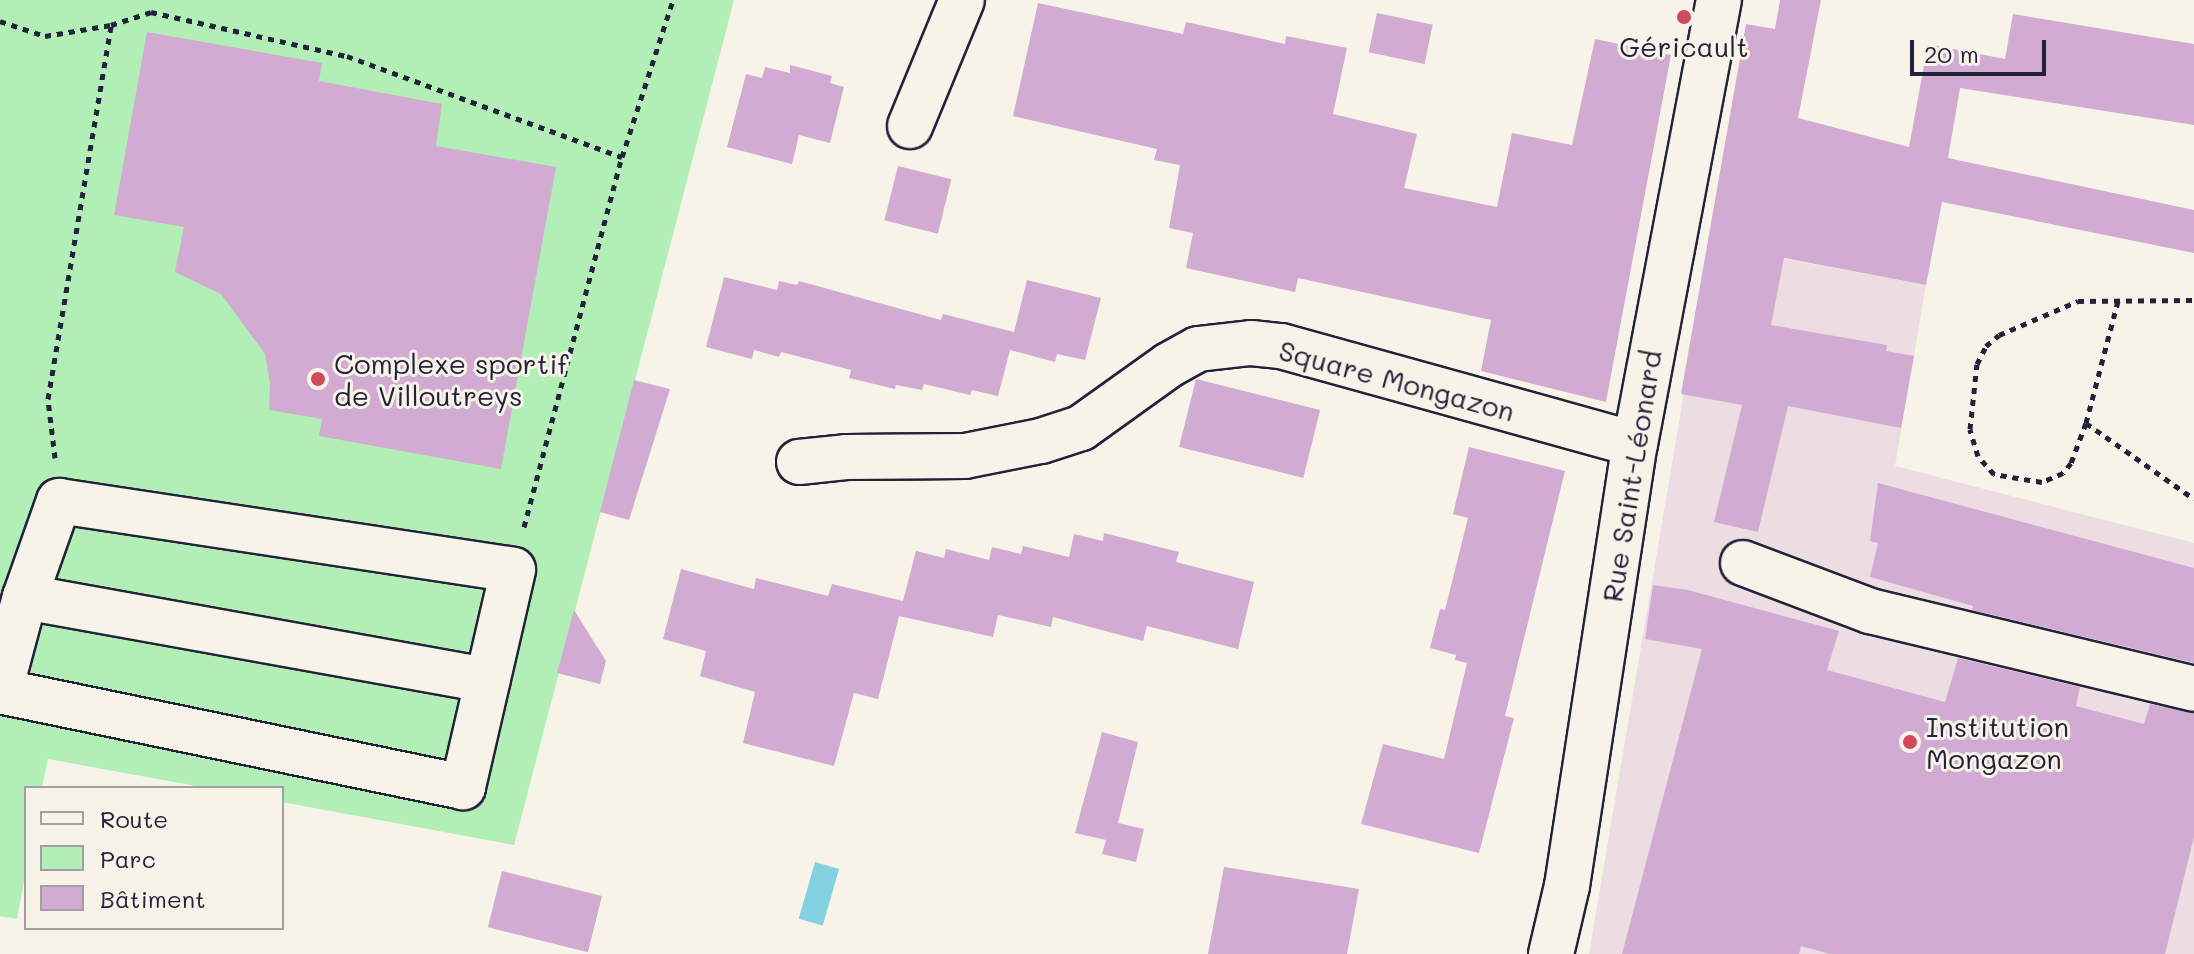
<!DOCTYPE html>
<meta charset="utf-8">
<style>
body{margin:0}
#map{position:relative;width:2194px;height:954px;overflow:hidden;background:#f7f3e8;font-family:Mali,sans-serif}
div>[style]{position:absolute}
.built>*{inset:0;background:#ecdde2}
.green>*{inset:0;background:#b1efb6}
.water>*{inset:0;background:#83d2e2;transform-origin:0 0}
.building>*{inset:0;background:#d2abd3;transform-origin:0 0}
.path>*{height:5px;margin-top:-2.5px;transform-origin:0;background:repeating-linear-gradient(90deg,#22223b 0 6px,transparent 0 12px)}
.roads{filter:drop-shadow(2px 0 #22223b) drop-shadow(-2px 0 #22223b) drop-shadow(0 2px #22223b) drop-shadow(0 -2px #22223b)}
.minor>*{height:44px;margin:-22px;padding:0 22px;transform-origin:22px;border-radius:22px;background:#f7f3e8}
.dots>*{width:22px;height:22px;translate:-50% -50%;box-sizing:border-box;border:4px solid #f7f3e8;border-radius:50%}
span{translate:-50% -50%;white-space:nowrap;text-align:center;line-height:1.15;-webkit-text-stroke:6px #f7f3e8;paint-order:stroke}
.poi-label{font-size:28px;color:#22223b}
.left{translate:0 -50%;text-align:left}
.street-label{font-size:28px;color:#22223b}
.legend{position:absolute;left:24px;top:786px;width:260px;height:144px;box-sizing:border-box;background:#f7f3e8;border:2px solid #a29fa3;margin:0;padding:10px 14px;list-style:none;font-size:24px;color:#22223b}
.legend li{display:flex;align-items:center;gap:16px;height:40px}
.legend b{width:40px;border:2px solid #a29fa3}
.scale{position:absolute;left:1910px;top:40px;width:136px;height:36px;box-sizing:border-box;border:4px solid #22223b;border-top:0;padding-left:10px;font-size:24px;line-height:28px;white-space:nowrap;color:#22223b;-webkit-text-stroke:6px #f7f3e8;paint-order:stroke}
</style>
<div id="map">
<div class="built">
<div style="clip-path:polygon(1709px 245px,1926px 285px,1895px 466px,2194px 543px,2194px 954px,1589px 954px)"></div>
</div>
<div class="green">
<div style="clip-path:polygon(0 0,734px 0,514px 845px,282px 802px,282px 788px,207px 788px,48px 759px,42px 788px,26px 788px,26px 870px,17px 919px,0 916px)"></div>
</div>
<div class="water">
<div style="left:815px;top:862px;width:25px;height:59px;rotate:16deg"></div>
</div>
<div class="building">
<div style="clip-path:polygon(1780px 0,1821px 0,1798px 118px,1909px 147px,1928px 44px,2005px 59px,2013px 14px,2194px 44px,2194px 125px,1960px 88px,1948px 158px,2194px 210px,2194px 253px,1942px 202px,1926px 285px,1784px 258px,1771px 325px,1887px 345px,1886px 351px,1914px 356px,1901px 428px,1788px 406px,1758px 532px,1714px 522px,1742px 405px,1681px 394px,1746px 24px,1775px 29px)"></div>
<div style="clip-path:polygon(1038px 3px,1183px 34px,1186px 22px,1285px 44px,1286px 36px,1347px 48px,1333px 114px,1417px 134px,1404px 188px,1497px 207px,1512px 133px,1572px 145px,1595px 39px,1671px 55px,1606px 402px,1481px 371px,1491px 320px,1298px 278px,1295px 292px,1186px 268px,1193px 233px,1169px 228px,1180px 165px,1154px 160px,1157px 149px,1013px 116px)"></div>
<div style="left:1377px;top:13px;width:57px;height:40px;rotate:12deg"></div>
<div style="clip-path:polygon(147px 32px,322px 63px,319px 81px,442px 104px,436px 146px,556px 167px,501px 469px,319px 436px,322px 419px,269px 410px,270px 383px,265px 354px,221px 294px,175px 272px,184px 227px,114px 215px)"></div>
<div style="clip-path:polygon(790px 65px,832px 76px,830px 83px,844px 87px,830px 143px,799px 135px,792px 164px,727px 147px,746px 74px,762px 78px,765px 67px,790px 73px)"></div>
<div style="left:898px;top:166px;width:55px;height:56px;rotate:14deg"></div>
<div style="clip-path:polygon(724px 277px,777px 290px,779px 281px,797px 285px,799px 281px,941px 320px,943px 314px,1014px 332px,1027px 280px,1101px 298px,1085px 360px,1057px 354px,1055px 362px,1010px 350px,998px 396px,972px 390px,970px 395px,924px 384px,922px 390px,896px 385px,895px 389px,849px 378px,851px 370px,781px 352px,779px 357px,754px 350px,752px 359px,706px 347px)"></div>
<div style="left:1196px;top:379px;width:128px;height:70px;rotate:14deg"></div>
<div style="clip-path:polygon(634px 380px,670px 389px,629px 520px,600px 512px)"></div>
<div style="clip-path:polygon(1469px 447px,1565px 471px,1505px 716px,1514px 718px,1479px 853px,1361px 824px,1383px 744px,1444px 759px,1467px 663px,1455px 660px,1456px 655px,1430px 648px,1440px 609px,1445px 610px,1468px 518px,1453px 514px)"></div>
<div style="clip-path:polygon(1878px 483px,2194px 568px,2194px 663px,1972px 610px,1973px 606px,1870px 577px,1878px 543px,1870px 541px)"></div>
<div style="clip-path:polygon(1104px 533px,1179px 552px,1176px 562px,1254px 582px,1238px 649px,1147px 626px,1143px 641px,1053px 617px,1051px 627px,998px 615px,993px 637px,899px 616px,916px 551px,944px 558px,946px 549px,989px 560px,992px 547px,1021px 554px,1023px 546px,1069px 557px,1074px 534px,1103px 541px)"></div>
<div style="clip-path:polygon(681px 569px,754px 589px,756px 578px,828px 596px,832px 584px,903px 601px,878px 699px,854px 693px,834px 766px,743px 743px,755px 692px,700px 676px,706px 651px,663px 639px)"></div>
<div style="clip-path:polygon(1653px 585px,1688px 590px,1839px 631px,1827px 670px,1945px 702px,1958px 658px,2080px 687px,2076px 706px,2144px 724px,2150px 704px,2194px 713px,2194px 837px,2165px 954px,1830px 954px,1801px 946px,1799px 954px,1622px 954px,1702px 649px,1645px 639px)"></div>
<div style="clip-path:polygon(574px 610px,606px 661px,600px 684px,557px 673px)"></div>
<div style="clip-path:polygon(1102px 732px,1138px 742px,1118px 823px,1144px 829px,1136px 862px,1102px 854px,1106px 840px,1075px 833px)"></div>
<div style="clip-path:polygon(1224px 867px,1359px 889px,1347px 954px,1208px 954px)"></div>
<div style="left:502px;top:871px;width:103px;height:58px;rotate:14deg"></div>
</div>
<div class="path">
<div style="left:0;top:21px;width:47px;rotate:18.4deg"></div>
<div style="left:45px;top:36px;width:67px;rotate:-9.5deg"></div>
<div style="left:111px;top:25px;width:42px;rotate:-18deg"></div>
<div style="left:151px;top:12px;width:201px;rotate:12.7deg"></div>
<div style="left:347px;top:56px;width:293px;rotate:20.2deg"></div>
<div style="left:2118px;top:301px;width:126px;rotate:104.7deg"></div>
<div style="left:2086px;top:423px;width:43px;rotate:110.6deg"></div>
<div style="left:2071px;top:463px;width:13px;rotate:129deg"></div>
<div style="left:2063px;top:473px;width:23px;rotate:157deg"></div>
<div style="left:2042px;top:482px;width:49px;rotate:-170.5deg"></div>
<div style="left:1994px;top:474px;width:24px;rotate:-132deg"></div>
<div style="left:1978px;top:456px;width:28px;rotate:-107deg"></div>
<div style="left:1970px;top:429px;width:65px;rotate:-83.9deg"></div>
<div style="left:1977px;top:364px;width:20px;rotate:-63deg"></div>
<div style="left:1986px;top:346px;width:17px;rotate:-40deg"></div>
<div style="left:1999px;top:335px;width:86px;rotate:-23.3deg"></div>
<div style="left:2078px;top:301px;width:116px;rotate:-0.5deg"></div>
<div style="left:2086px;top:423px;width:132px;rotate:35.1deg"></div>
<div style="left:55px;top:458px;width:59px;rotate:-96.8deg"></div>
<div style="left:48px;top:399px;width:379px;rotate:-80.4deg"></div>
<div style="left:524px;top:527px;width:383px;rotate:-75.2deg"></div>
<div style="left:622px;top:157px;width:165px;rotate:-72deg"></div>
</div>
<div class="roads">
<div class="minor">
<div style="left:910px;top:126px;width:136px;rotate:-67.6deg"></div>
<div style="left:799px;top:462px;width:47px;rotate:-6.1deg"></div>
<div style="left:846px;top:457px;width:119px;rotate:-0.5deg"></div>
<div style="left:965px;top:456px;width:77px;rotate:-11.2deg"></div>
<div style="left:1041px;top:441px;width:42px;rotate:-18deg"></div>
<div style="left:1081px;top:428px;width:108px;rotate:-35.6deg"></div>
<div style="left:1169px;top:365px;width:33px;rotate:-29deg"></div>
<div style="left:1198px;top:349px;width:53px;rotate:-6.5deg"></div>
<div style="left:1251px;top:343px;width:30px;rotate:6deg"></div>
<div style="left:1281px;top:346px;width:367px;rotate:15.5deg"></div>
<div style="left:1743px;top:563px;width:136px;rotate:20.7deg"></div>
<div style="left:1870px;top:611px;width:333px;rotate:13.5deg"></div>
<div style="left:25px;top:597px;width:470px;rotate:10.2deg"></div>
<div style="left:0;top:690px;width:96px;rotate:-75deg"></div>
<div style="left:25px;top:597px;width:102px;rotate:-70.5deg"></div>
<div style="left:59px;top:501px;width:459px;rotate:8.6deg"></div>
<div style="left:513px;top:570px;width:223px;rotate:103deg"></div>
<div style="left:463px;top:787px;width:473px;rotate:-168.3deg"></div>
<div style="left:1551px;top:954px;width:70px;rotate:-76.8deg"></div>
<div style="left:1567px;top:886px;width:447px;rotate:-81.3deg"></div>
<div style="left:1635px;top:444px;width:452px;rotate:-79.3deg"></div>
</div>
</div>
<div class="dots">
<div style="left:1684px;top:17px;background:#d1495b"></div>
<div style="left:318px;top:379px;background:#d1495b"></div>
<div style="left:1910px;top:742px;background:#d1495b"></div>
</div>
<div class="poi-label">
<span style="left:1684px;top:46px">Géricault</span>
<span class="left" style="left:334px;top:379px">Complexe sportif<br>de Villoutreys</span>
<span class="left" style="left:1926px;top:742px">Institution<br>Mongazon</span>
</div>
<div class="street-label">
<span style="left:1397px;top:380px;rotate:15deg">Square Mongazon</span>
<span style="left:1631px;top:476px;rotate:-81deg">Rue Saint-Léonard</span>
</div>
<ul class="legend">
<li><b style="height:10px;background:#f7f3e8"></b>Route</li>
<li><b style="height:22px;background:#b1efb6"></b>Parc</li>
<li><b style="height:22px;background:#d2abd3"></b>Bâtiment</li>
</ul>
<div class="scale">20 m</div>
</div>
